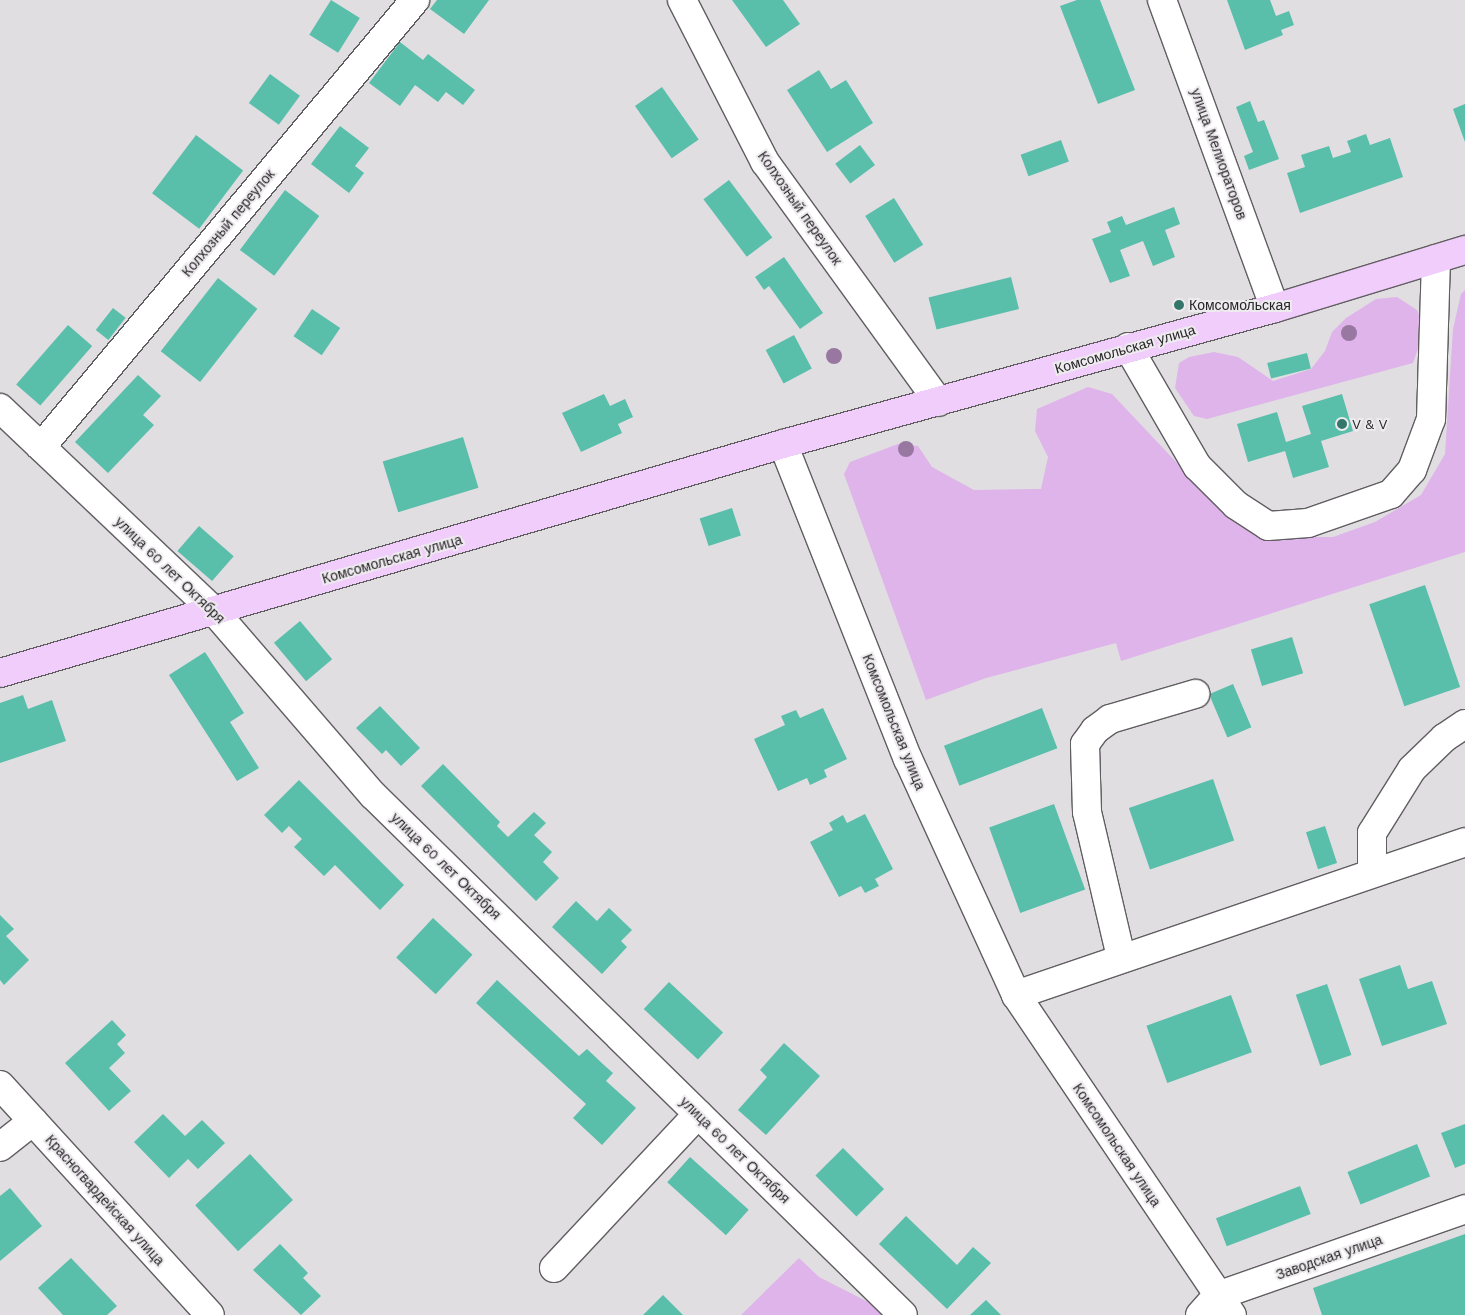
<!DOCTYPE html>
<meta charset="utf-8">
<style>
body{margin:0}
#map{position:relative;width:1465px;height:1315px;overflow:hidden;background:#e1dee2;font-family:"Work Sans",sans-serif}
div>[style]{position:absolute}
.green>*{inset:0;background:#deb4ea}
.building>*{inset:0;background:#59beaa;transform-origin:0 0}
.roads{filter:drop-shadow(1px 0 #615e62) drop-shadow(-1px 0 #615e62) drop-shadow(0 1px #615e62) drop-shadow(0 -1px #615e62)}
.minor>*{height:28px;margin:-14px;padding:0 14px;transform-origin:14px;border-radius:14px;background:#fff}
.major>*{height:28px;margin:-14px;padding:0 14px;transform-origin:14px;border-radius:14px;background:#f1cdfb}
.trees>*{width:16px;height:16px;margin:-8px;border-radius:50%;background:#9877a1}
.dots>*{width:14px;height:14px;translate:-50% -50%;box-sizing:border-box;border:2px solid #eeebef;border-radius:50%}
span{translate:-50% -50%;white-space:nowrap;text-align:center;line-height:1.15;-webkit-text-stroke:4px #eeebef;paint-order:stroke}
.street-label{font-size:14px;color:#262426}
.poi-label{font-size:14px;color:#262426}
.left{translate:0 -50%;text-align:left}
</style>
<div id="map">
<div class="green">
<div style="clip-path:polygon(1465px 290px,1465px 552px,1121px 661px,1116px 643px,986px 678px,926px 700px,844px 474px,850px 462px,898px 444px,918px 446px,932px 467px,974px 490px,1041px 489px,1048px 457px,1035px 431px,1037px 409px,1088px 387px,1112px 394px,1230px 519px,1280px 537px,1333px 537px,1375px 522px,1421px 495px,1445px 454px,1453px 329px,1461px 294px)"></div>
<div style="clip-path:polygon(1397px 297px,1417px 310px,1425px 329px,1413px 363px,1207px 419px,1194px 416px,1175px 388px,1179px 363px,1189px 357px,1214px 352px,1238px 357px,1273px 381px,1311px 369px,1325px 351px,1332px 332px,1346px 318px,1376px 299px)"></div>
<div style="clip-path:polygon(799px 1258px,819px 1277px,878px 1307px,886px 1315px,741px 1315px)"></div>
</div>
<div class="building">
<div style="left:331px;top:0;width:34px;height:41px;rotate:32deg"></div>
<div style="clip-path:polygon(437px 0,489px 0,464px 34px,430px 9px)"></div>
<div style="clip-path:polygon(732px 0,783px 0,800px 24px,766px 47px)"></div>
<div style="clip-path:polygon(1077px 0,1100px 0,1135px 90px,1098px 104px,1060px 6px)"></div>
<div style="clip-path:polygon(1227px 0,1270px 0,1276px 16px,1289px 11px,1294px 25px,1281px 30px,1283px 35px,1245px 50px)"></div>
<div style="clip-path:polygon(400px 42px,423px 60px,428px 54px,475px 90px,463px 105px,446px 92px,438px 102px,415px 85px,400px 106px,369px 83px)"></div>
<div style="clip-path:polygon(819px 70px,831px 89px,846px 80px,873px 123px,827px 152px,787px 90px)"></div>
<div style="left:270px;top:74px;width:37px;height:36px;rotate:36deg"></div>
<div style="left:662px;top:87px;width:64px;height:33px;rotate:55deg"></div>
<div style="clip-path:polygon(1250px 101px,1258px 122px,1264px 120px,1279px 159px,1249px 170px,1244px 156px,1253px 152px,1236px 107px)"></div>
<div style="clip-path:polygon(1465px 104px,1465px 142px,1453px 109px)"></div>
<div style="clip-path:polygon(340px 126px,369px 148px,355px 166px,364px 173px,349px 193px,311px 164px)"></div>
<div style="clip-path:polygon(1366px 134px,1370px 145px,1390px 138px,1403px 177px,1300px 213px,1287px 173px,1305px 167px,1301px 155px,1329px 146px,1333px 158px,1351px 152px,1347px 141px)"></div>
<div style="left:196px;top:135px;width:59px;height:73px;rotate:37deg"></div>
<div style="left:1061px;top:140px;width:23px;height:43px;rotate:70deg"></div>
<div style="left:860px;top:145px;width:25px;height:31px;rotate:53deg"></div>
<div style="left:729px;top:180px;width:72px;height:32px;rotate:53deg"></div>
<div style="left:285px;top:190px;width:43px;height:75px;rotate:37deg"></div>
<div style="left:894px;top:198px;width:55px;height:34px;rotate:58deg"></div>
<div style="clip-path:polygon(1174px 207px,1180px 224px,1165px 230px,1175px 257px,1153px 266px,1143px 241px,1120px 250px,1130px 276px,1110px 283px,1092px 239px,1111px 232px,1107px 222px,1122px 216px,1126px 225px)"></div>
<div style="clip-path:polygon(784px 257px,823px 313px,800px 329px,769px 286px,764px 290px,755px 277px)"></div>
<div style="left:1011px;top:277px;width:33px;height:85px;rotate:76deg"></div>
<div style="left:218px;top:278px;width:50px;height:93px;rotate:38deg"></div>
<div style="left:113px;top:308px;width:16px;height:28px;rotate:38deg"></div>
<div style="left:312px;top:309px;width:34px;height:33px;rotate:34deg"></div>
<div style="left:68px;top:325px;width:32px;height:79px;rotate:41deg"></div>
<div style="left:794px;top:335px;width:38px;height:32px;rotate:62deg"></div>
<div style="left:1307px;top:353px;width:16px;height:41px;rotate:76deg"></div>
<div style="clip-path:polygon(138px 375px,161px 396px,143px 415px,154px 425px,108px 473px,75px 442px)"></div>
<div style="clip-path:polygon(604px 394px,610px 406px,625px 399px,633px 417px,618px 424px,622px 433px,581px 452px,562px 413px)"></div>
<div style="clip-path:polygon(1342px 394px,1353px 431px,1321px 441px,1329px 467px,1293px 478px,1285px 451px,1248px 462px,1237px 424px,1277px 412px,1286px 442px,1311px 434px,1302px 406px)"></div>
<div style="left:463px;top:437px;width:53px;height:84px;rotate:73deg"></div>
<div style="left:732px;top:508px;width:29px;height:34px;rotate:72deg"></div>
<div style="left:199px;top:526px;width:46px;height:33px;rotate:41deg"></div>
<div style="left:1425px;top:585px;width:108px;height:59px;rotate:71deg"></div>
<div style="left:300px;top:621px;width:50px;height:34px;rotate:50deg"></div>
<div style="left:1292px;top:637px;width:38px;height:43px;rotate:73deg"></div>
<div style="clip-path:polygon(205px 652px,244px 713px,230px 722px,259px 768px,237px 781px,169px 675px)"></div>
<div style="left:1233px;top:684px;width:47px;height:26px;rotate:67deg"></div>
<div style="clip-path:polygon(23px 695px,28px 709px,52px 700px,66px 741px,0 763px,0 703px)"></div>
<div style="clip-path:polygon(380px 706px,420px 748px,401px 766px,386px 750px,382px 754px,356px 728px)"></div>
<div style="clip-path:polygon(823px 708px,847px 759px,824px 770px,827px 777px,810px 785px,807px 778px,778px 791px,754px 739px,785px 725px,781px 716px,796px 710px,800px 718px)"></div>
<div style="left:1042px;top:708px;width:43px;height:105px;rotate:69deg"></div>
<div style="clip-path:polygon(443px 764px,500px 822px,497px 826px,508px 837px,534px 812px,546px 823px,534px 835px,552px 852px,543px 862px,559px 878px,536px 901px,421px 786px)"></div>
<div style="left:1213px;top:779px;width:65px;height:89px;rotate:71deg"></div>
<div style="clip-path:polygon(299px 780px,404px 885px,380px 910px,335px 865px,324px 876px,294px 847px,302px 839px,289px 826px,282px 833px,264px 815px)"></div>
<div style="left:1054px;top:804px;width:91px;height:69px;rotate:70deg"></div>
<div style="clip-path:polygon(865px 814px,893px 869px,875px 879px,879px 886px,865px 893px,861px 886px,839px 897px,810px 842px,833px 830px,829px 823px,843px 815px,847px 823px)"></div>
<div style="left:1325px;top:826px;width:39px;height:20px;rotate:72deg"></div>
<div style="clip-path:polygon(576px 901px,597px 921px,609px 908px,632px 930px,621px 941px,627px 947px,602px 974px,552px 927px)"></div>
<div style="clip-path:polygon(0 915px,14px 929px,6px 936px,29px 960px,4px 985px,0 980px)"></div>
<div style="left:433px;top:918px;width:54px;height:54px;rotate:43deg"></div>
<div style="clip-path:polygon(1400px 965px,1408px 989px,1432px 981px,1447px 1024px,1382px 1046px,1359px 979px)"></div>
<div style="clip-path:polygon(497px 980px,579px 1056px,587px 1049px,605px 1066px,613px 1073px,606px 1081px,636px 1108px,602px 1145px,573px 1118px,586px 1104px,476px 1003px)"></div>
<div style="left:669px;top:982px;width:74px;height:37px;rotate:43deg"></div>
<div style="left:1327px;top:984px;width:75px;height:33px;rotate:71deg"></div>
<div style="left:1231px;top:995px;width:61px;height:90px;rotate:70deg"></div>
<div style="clip-path:polygon(112px 1020px,126px 1035px,117px 1044px,125px 1053px,109px 1068px,131px 1091px,109px 1111px,65px 1063px)"></div>
<div style="clip-path:polygon(784px 1043px,820px 1076px,766px 1135px,738px 1110px,767px 1077px,760px 1070px)"></div>
<div style="clip-path:polygon(163px 1114px,185px 1136px,202px 1120px,225px 1143px,198px 1169px,188px 1159px,169px 1178px,134px 1142px)"></div>
<div style="clip-path:polygon(1465px 1124px,1465px 1164px,1455px 1168px,1441px 1133px)"></div>
<div style="left:1417px;top:1144px;width:35px;height:75px;rotate:68deg"></div>
<div style="left:843px;top:1148px;width:58px;height:39px;rotate:45deg"></div>
<div style="left:250px;top:1154px;width:63px;height:75px;rotate:47deg"></div>
<div style="left:690px;top:1157px;width:79px;height:34px;rotate:42deg"></div>
<div style="left:1300px;top:1186px;width:30px;height:90px;rotate:69deg"></div>
<div style="clip-path:polygon(10px 1188px,42px 1226px,0 1261px,0 1196px)"></div>
<div style="clip-path:polygon(906px 1216px,957px 1265px,973px 1247px,991px 1263px,947px 1309px,879px 1244px)"></div>
<div style="clip-path:polygon(1465px 1234px,1465px 1315px,1322px 1315px,1313px 1288px)"></div>
<div style="clip-path:polygon(280px 1244px,308px 1273px,303px 1278px,321px 1296px,301px 1315px,253px 1270px)"></div>
<div style="clip-path:polygon(71px 1258px,117px 1306px,107px 1315px,63px 1315px,38px 1288px)"></div>
<div style="clip-path:polygon(663px 1295px,683px 1315px,643px 1315px)"></div>
<div style="clip-path:polygon(986px 1300px,1001px 1315px,970px 1315px)"></div>
</div>
<div class="roads">
<div class="minor">
<div style="left:682px;top:0;width:182px;rotate:62.9deg"></div>
<div style="left:765px;top:162px;width:296px;rotate:54.1deg"></div>
<div style="left:1162px;top:0;width:328px;rotate:69.9deg"></div>
<div style="left:1128px;top:347px;width:138px;rotate:59.9deg"></div>
<div style="left:1197px;top:466px;width:55px;rotate:45deg"></div>
<div style="left:1236px;top:505px;width:38px;rotate:33deg"></div>
<div style="left:1268px;top:526px;width:40px;rotate:-4.3deg"></div>
<div style="left:1308px;top:523px;width:88px;rotate:-19.3deg"></div>
<div style="left:1391px;top:494px;width:32px;rotate:-49deg"></div>
<div style="left:1412px;top:470px;width:54px;rotate:-69.6deg"></div>
<div style="left:1431px;top:419px;width:160px;rotate:-88.2deg"></div>
<div style="left:0;top:408px;width:295px;rotate:43.5deg"></div>
<div style="left:214px;top:611px;width:243px;rotate:49.2deg"></div>
<div style="left:373px;top:795px;width:742px;rotate:44.45deg"></div>
<div style="left:783px;top:444px;width:339px;rotate:68.4deg"></div>
<div style="left:908px;top:759px;width:260px;rotate:65.4deg"></div>
<div style="left:1016px;top:995px;width:386px;rotate:56deg"></div>
<div style="left:41px;top:447px;width:583px;rotate:-50.08deg"></div>
<div style="left:1372px;top:872px;width:39px;rotate:-90deg"></div>
<div style="left:1372px;top:833px;width:75px;rotate:-58deg"></div>
<div style="left:1412px;top:769px;width:45px;rotate:-44.1deg"></div>
<div style="left:1444px;top:738px;width:25px;rotate:-34deg"></div>
<div style="left:1121px;top:957px;width:149px;rotate:-103.2deg"></div>
<div style="left:1087px;top:812px;width:68px;rotate:-91.7deg"></div>
<div style="left:1085px;top:744px;width:17px;rotate:-54deg"></div>
<div style="left:1095px;top:730px;width:19px;rotate:-36deg"></div>
<div style="left:1110px;top:719px;width:89px;rotate:-16.4deg"></div>
<div style="left:1016px;top:995px;width:474px;rotate:-18.8deg"></div>
<div style="left:0;top:1085px;width:311px;rotate:47.6deg"></div>
<div style="left:0;top:1147px;width:42px;rotate:-38.2deg"></div>
<div style="left:554px;top:1268px;width:211px;rotate:-46.9deg"></div>
<div style="left:1200px;top:1315px;width:25px;rotate:-48deg"></div>
<div style="left:1217px;top:1296px;width:263px;rotate:-19.3deg"></div>
</div>
<div class="major">
<div style="left:0;top:673px;width:816px;rotate:-16.3deg"></div>
<div style="left:783px;top:444px;width:510px;rotate:-15.45deg"></div>
<div style="left:1275px;top:308px;width:199px;rotate:-17deg"></div>
</div>
</div>
<div class="trees">
<div style="left:1349px;top:333px"></div>
<div style="left:834px;top:356px"></div>
<div style="left:906px;top:449px"></div>
</div>
<div class="dots">
<div style="left:1179px;top:305px;background:#34776a"></div>
<div style="left:1342px;top:424px;background:#34776a"></div>
</div>
<div class="street-label">
<span style="left:1219px;top:154px;rotate:70deg">улица Мелиораторов</span>
<span style="left:800px;top:208px;rotate:55deg">Колхозный переулок</span>
<span style="left:228px;top:223px;rotate:-50deg">Колхозный переулок</span>
<span style="left:1125px;top:349px;rotate:-16deg">Комсомольская улица</span>
<span style="left:392px;top:559px;rotate:-16deg">Комсомольская улица</span>
<span style="left:170px;top:570px;rotate:44deg">улица 60 лет Октября</span>
<span style="left:894px;top:722px;rotate:68deg">Комсомольская улица</span>
<span style="left:446px;top:866px;rotate:44deg">улица 60 лет Октября</span>
<span style="left:1117px;top:1145px;rotate:56deg">Комсомольская улица</span>
<span style="left:735px;top:1150px;rotate:44deg">улица 60 лет Октября</span>
<span style="left:105px;top:1200px;rotate:48deg">Красногвардейская улица</span>
<span style="left:1329px;top:1257px;rotate:-19deg">Заводская улица</span>
</div>
<div class="poi-label">
<span class="left" style="left:1189px;top:305px">Комсомольская</span>
<span class="left" style="left:1352px;top:424px">V &amp; V</span>
</div>
</div>
